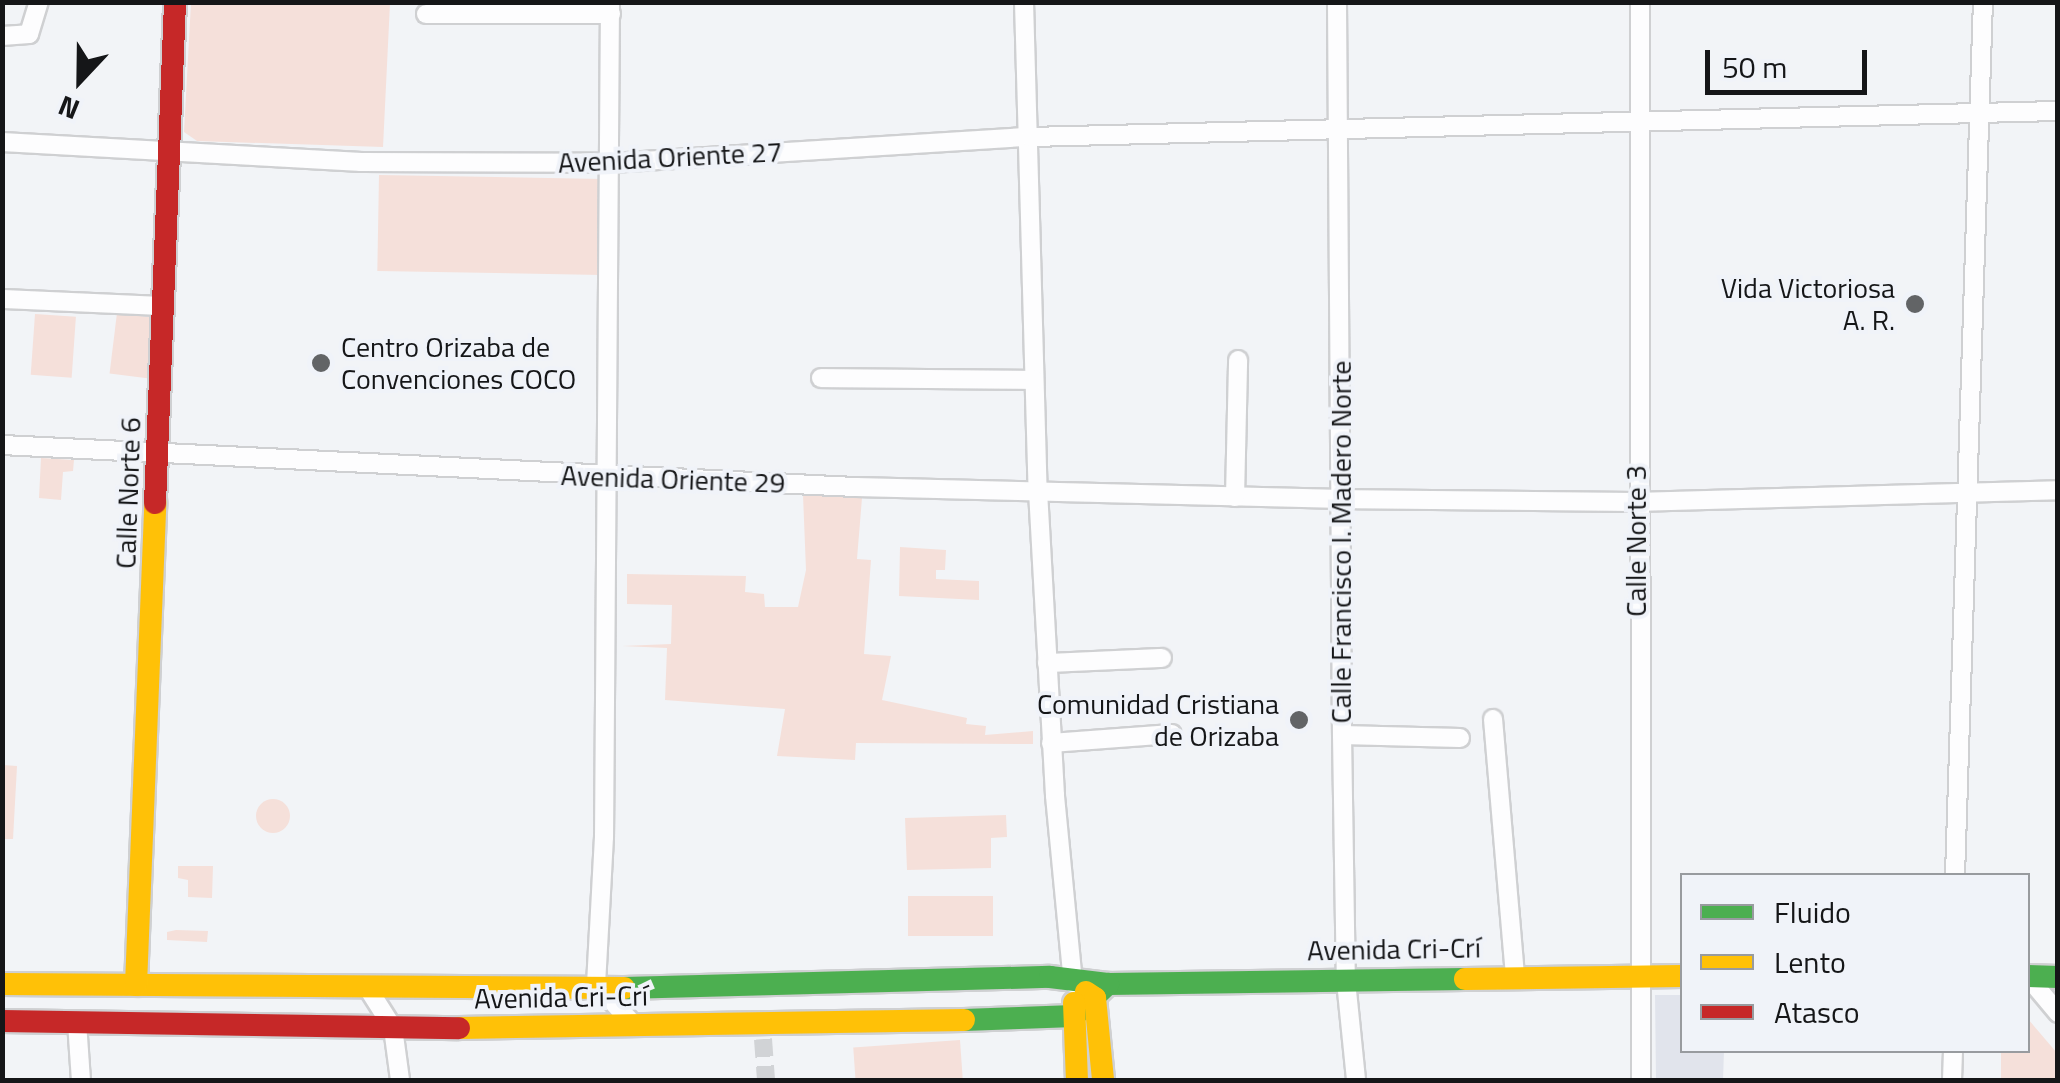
<!DOCTYPE html>
<meta charset="utf-8">
<style>
body{margin:0}
#map{position:relative;width:2060px;height:1083px;overflow:hidden;background:#f2f4f7;font-family:"Titillium Web",sans-serif}
div>[style]{position:absolute}
.built>*{inset:0;background:#e1e4ec}
.green>*{inset:0;background:#f5e0da;transform-origin:0 0}
.round{border-radius:50%}
.street-tunnel>*{height:18px;margin-top:-9px;transform-origin:0;background:repeating-linear-gradient(90deg,#d1d3d6 0 18px,transparent 0 27px)}
.roads{filter:drop-shadow(2px 0 #cfd0d2) drop-shadow(-2px 0 #cfd0d2) drop-shadow(0 2px #cfd0d2) drop-shadow(0 -2px #cfd0d2)}
.street>*{height:18px;margin:-9px;padding:0 9px;transform-origin:9px;border-radius:9px;background:#fdfdfe}
.fast>*{height:22px;margin:-11px;padding:0 11px;transform-origin:11px;border-radius:11px;background:#4caf50}
.slow>*{height:22px;margin:-11px;padding:0 11px;transform-origin:11px;border-radius:11px;background:#ffc107}
.jam>*{height:22px;margin:-11px;padding:0 11px;transform-origin:11px;border-radius:11px;background:#c62828}
.dots>*{width:28px;height:28px;translate:-50% -50%;box-sizing:border-box;border:5px solid #f0f3f9;border-radius:50%}
span{translate:-50% -50%;white-space:nowrap;text-align:center;line-height:1.15;-webkit-text-stroke:8px #f0f3f9;paint-order:stroke}
.street-label{font-size:28px;color:#151618}
.poi-label{font-size:28px;color:#151618}
.right{translate:-100% -50%;text-align:right}
.left{translate:0 -50%;text-align:left}
.frame{position:absolute;inset:0;border:5px solid #151618;pointer-events:none}
.legend{position:absolute;left:1680px;top:873px;width:350px;height:180px;box-sizing:border-box;background:#f0f3f9;border:2px solid #989b9f;margin:0;padding:12px 18px;list-style:none;font-size:30px;color:#151618}
.legend li{display:flex;align-items:center;gap:20px;height:50px}
.legend b{width:50px;border:2px solid #989b9f}
.north{position:absolute;left:30px;top:30px;width:100px;height:100px;-webkit-text-stroke:8px #f0f3f9;paint-order:stroke;rotate:202deg;font-size:28px;font-weight:700;line-height:40px;text-align:center;color:#151618}
.north::after{content:'';display:block;margin:auto;width:35px;height:45px;background:#151618;clip-path:polygon(50% 0,100% 100%,50% 72%,0 100%)}
.scale{position:absolute;left:1705px;top:50px;width:162px;height:45px;box-sizing:border-box;border:5px solid #151618;border-top:0;padding-left:12px;font-size:30px;line-height:35px;white-space:nowrap;color:#151618;-webkit-text-stroke:8px #f0f3f9;paint-order:stroke}
</style>
<div id="map">
<div class="built">
<div style="clip-path:polygon(1655px 995px,1682px 995px,1682px 1050px,1724px 1051px,1723px 1080px,1656px 1080px)"></div>
</div>
<div class="green">
<div style="clip-path:polygon(191px 3px,390px 3px,383px 147px,197px 141px,184px 132px)"></div>
<div style="left:379px;top:175px;width:224px;height:96px;rotate:1deg"></div>
<div style="left:117px;top:313px;width:38px;height:61px;rotate:7deg"></div>
<div style="left:35px;top:314px;width:41px;height:61px;rotate:4deg"></div>
<div style="clip-path:polygon(41px 458px,74px 460px,73px 471px,63px 472px,61px 500px,39px 498px)"></div>
<div style="clip-path:polygon(803px 495px,862px 498px,857px 559px,871px 560px,864px 654px,891px 656px,882px 700px,967px 718px,966px 724px,986px 726px,985px 735px,1033px 731px,1033px 744px,856px 743px,855px 760px,777px 756px,785px 709px,665px 700px,667px 648px,622px 646px,671px 644px,672px 605px,627px 604px,627px 574px,746px 576px,745px 592px,764px 594px,765px 607px,798px 607px,806px 570px)"></div>
<div style="clip-path:polygon(900px 547px,946px 550px,945px 570px,936px 570px,936px 579px,979px 581px,979px 600px,899px 596px)"></div>
<div style="clip-path:polygon(3px 765px,17px 766px,13px 839px,3px 839px)"></div>
<div class="round" style="left:256px;top:799px;width:34px;height:34px"></div>
<div style="clip-path:polygon(1006px 815px,1007px 837px,991px 838px,991px 868px,907px 870px,905px 818px)"></div>
<div style="clip-path:polygon(178px 866px,213px 866px,212px 898px,188px 897px,188px 880px,178px 878px)"></div>
<div style="left:993px;top:896px;width:40px;height:85px;rotate:90deg"></div>
<div style="clip-path:polygon(176px 930px,208px 931px,207px 942px,167px 940px,167px 932px)"></div>
<div style="clip-path:polygon(2028px 1019px,2057px 1053px,2057px 1080px,2001px 1080px,2001px 1051px,2028px 1050px)"></div>
<div style="left:960px;top:1040px;width:40px;height:107px;rotate:86deg"></div>
</div>
<div class="street-tunnel">
<div style="left:763px;top:1039px;width:41px;rotate:85.8deg"></div>
</div>
<div class="roads">
<div class="street">
<div style="left:610px;top:2px;width:835px;rotate:90.41deg"></div>
<div style="left:604px;top:837px;width:147px;rotate:93.1deg"></div>
<div style="left:596px;top:984px;width:57px;rotate:47.1deg"></div>
<div style="left:1024px;top:2px;width:489px;rotate:88.4deg"></div>
<div style="left:1038px;top:491px;width:305px;rotate:86.8deg"></div>
<div style="left:1055px;top:796px;width:188px;rotate:84.5deg"></div>
<div style="left:1337px;top:2px;width:733px;rotate:89.61deg"></div>
<div style="left:1342px;top:735px;width:246px;rotate:89.1deg"></div>
<div style="left:1346px;top:981px;width:100px;rotate:84.2deg"></div>
<div style="left:1640px;top:2px;width:1078px;rotate:89.95deg"></div>
<div style="left:426px;top:14px;width:185px"></div>
<div style="left:2px;top:36px;width:27px;rotate:-4deg"></div>
<div style="left:29px;top:34px;width:34px;rotate:-73deg"></div>
<div style="left:2px;top:142px;width:360px;rotate:3.2deg"></div>
<div style="left:361px;top:162px;width:250px;rotate:0.2deg"></div>
<div style="left:611px;top:163px;width:420px;rotate:-3.6deg"></div>
<div style="left:1030px;top:137px;width:1028px;rotate:-1.45deg"></div>
<div style="left:2px;top:299px;width:162px;rotate:2.5deg"></div>
<div style="left:821px;top:378px;width:213px;rotate:0.5deg"></div>
<div style="left:2px;top:445px;width:855px;rotate:2.82deg"></div>
<div style="left:856px;top:487px;width:487px;rotate:1.4deg"></div>
<div style="left:1343px;top:499px;width:292px;rotate:0.6deg"></div>
<div style="left:1635px;top:502px;width:423px;rotate:-1.6deg"></div>
<div style="left:1235px;top:497px;width:137px;rotate:-88.7deg"></div>
<div style="left:1047px;top:663px;width:115px;rotate:-2.5deg"></div>
<div style="left:1493px;top:719px;width:259px;rotate:85.1deg"></div>
<div style="left:1342px;top:735px;width:118px;rotate:1.5deg"></div>
<div style="left:1051px;top:743px;width:121px;rotate:-4.3deg"></div>
<div style="left:1955px;top:876px;width:874px;rotate:-88.17deg"></div>
<div style="left:2028px;top:977px;width:47px;rotate:50.2deg"></div>
<div style="left:369px;top:990px;width:45px;rotate:57.7deg"></div>
<div style="left:393px;top:1028px;width:52px;rotate:82.3deg"></div>
<div style="left:77px;top:1022px;width:58px;rotate:86.1deg"></div>
<div style="left:1952px;top:1080px;width:30px;rotate:-88deg"></div>
</div>
<div class="fast">
<div style="left:2028px;top:976px;width:30px;rotate:2deg"></div>
<div style="left:624px;top:988px;width:426px;rotate:-1.5deg"></div>
<div style="left:1050px;top:977px;width:58px;rotate:6.9deg"></div>
<div style="left:1108px;top:984px;width:357px;rotate:-0.8deg"></div>
<div style="left:964px;top:1020px;width:110px;rotate:-2.1deg"></div>
<div style="left:1074px;top:1016px;width:47px;rotate:-43.3deg"></div>
</div>
<div class="slow">
<div style="left:1465px;top:979px;width:217px;rotate:-0.8deg"></div>
<div style="left:2px;top:984px;width:622px;rotate:0.37deg"></div>
<div style="left:136px;top:985px;width:482px;rotate:-87.7deg"></div>
<div style="left:1086px;top:992px;width:11px;rotate:34deg"></div>
<div style="left:1095px;top:998px;width:82px;rotate:84.4deg"></div>
<div style="left:1074px;top:1003px;width:77px;rotate:87.8deg"></div>
<div style="left:459px;top:1028px;width:505px;rotate:-0.91deg"></div>
</div>
<div class="jam">
<div style="left:155px;top:503px;width:501px;rotate:-87.71deg"></div>
<div style="left:2px;top:1021px;width:457px;rotate:0.9deg"></div>
</div>
</div>
<div class="dots">
<div style="left:1915px;top:304px;background:#626466"></div>
<div style="left:321px;top:363px;background:#626466"></div>
<div style="left:1299px;top:720px;background:#626466"></div>
</div>
<div class="street-label">
<span style="left:670px;top:157px;rotate:-3deg">Avenida Oriente 27</span>
<span style="left:673px;top:479px;rotate:2deg">Avenida Oriente 29</span>
<span style="left:128px;top:493px;rotate:-88deg">Calle Norte 6</span>
<span style="left:1636px;top:541px;rotate:-90deg">Calle Norte 3</span>
<span style="left:1341px;top:542px;rotate:-90deg">Calle Francisco I. Madero Norte</span>
<span style="left:1394px;top:949px;rotate:-1deg">Avenida Cri-Crí</span>
<span style="left:561px;top:997px;rotate:-1deg">Avenida Cri-Crí</span>
</div>
<div class="poi-label">
<span class="right" style="left:1895px;top:304px">Vida Victoriosa<br>A. R.</span>
<span class="left" style="left:341px;top:363px">Centro Orizaba de<br>Convenciones COCO</span>
<span class="right" style="left:1279px;top:720px">Comunidad Cristiana<br>de Orizaba</span>
</div>
<div class="frame"></div>
<ul class="legend">
<li><b style="height:12px;background:#4caf50"></b>Fluido</li>
<li><b style="height:12px;background:#ffc107"></b>Lento</li>
<li><b style="height:12px;background:#c62828"></b>Atasco</li>
</ul>
<div class="north">N</div>
<div class="scale">50 m</div>
</div>
